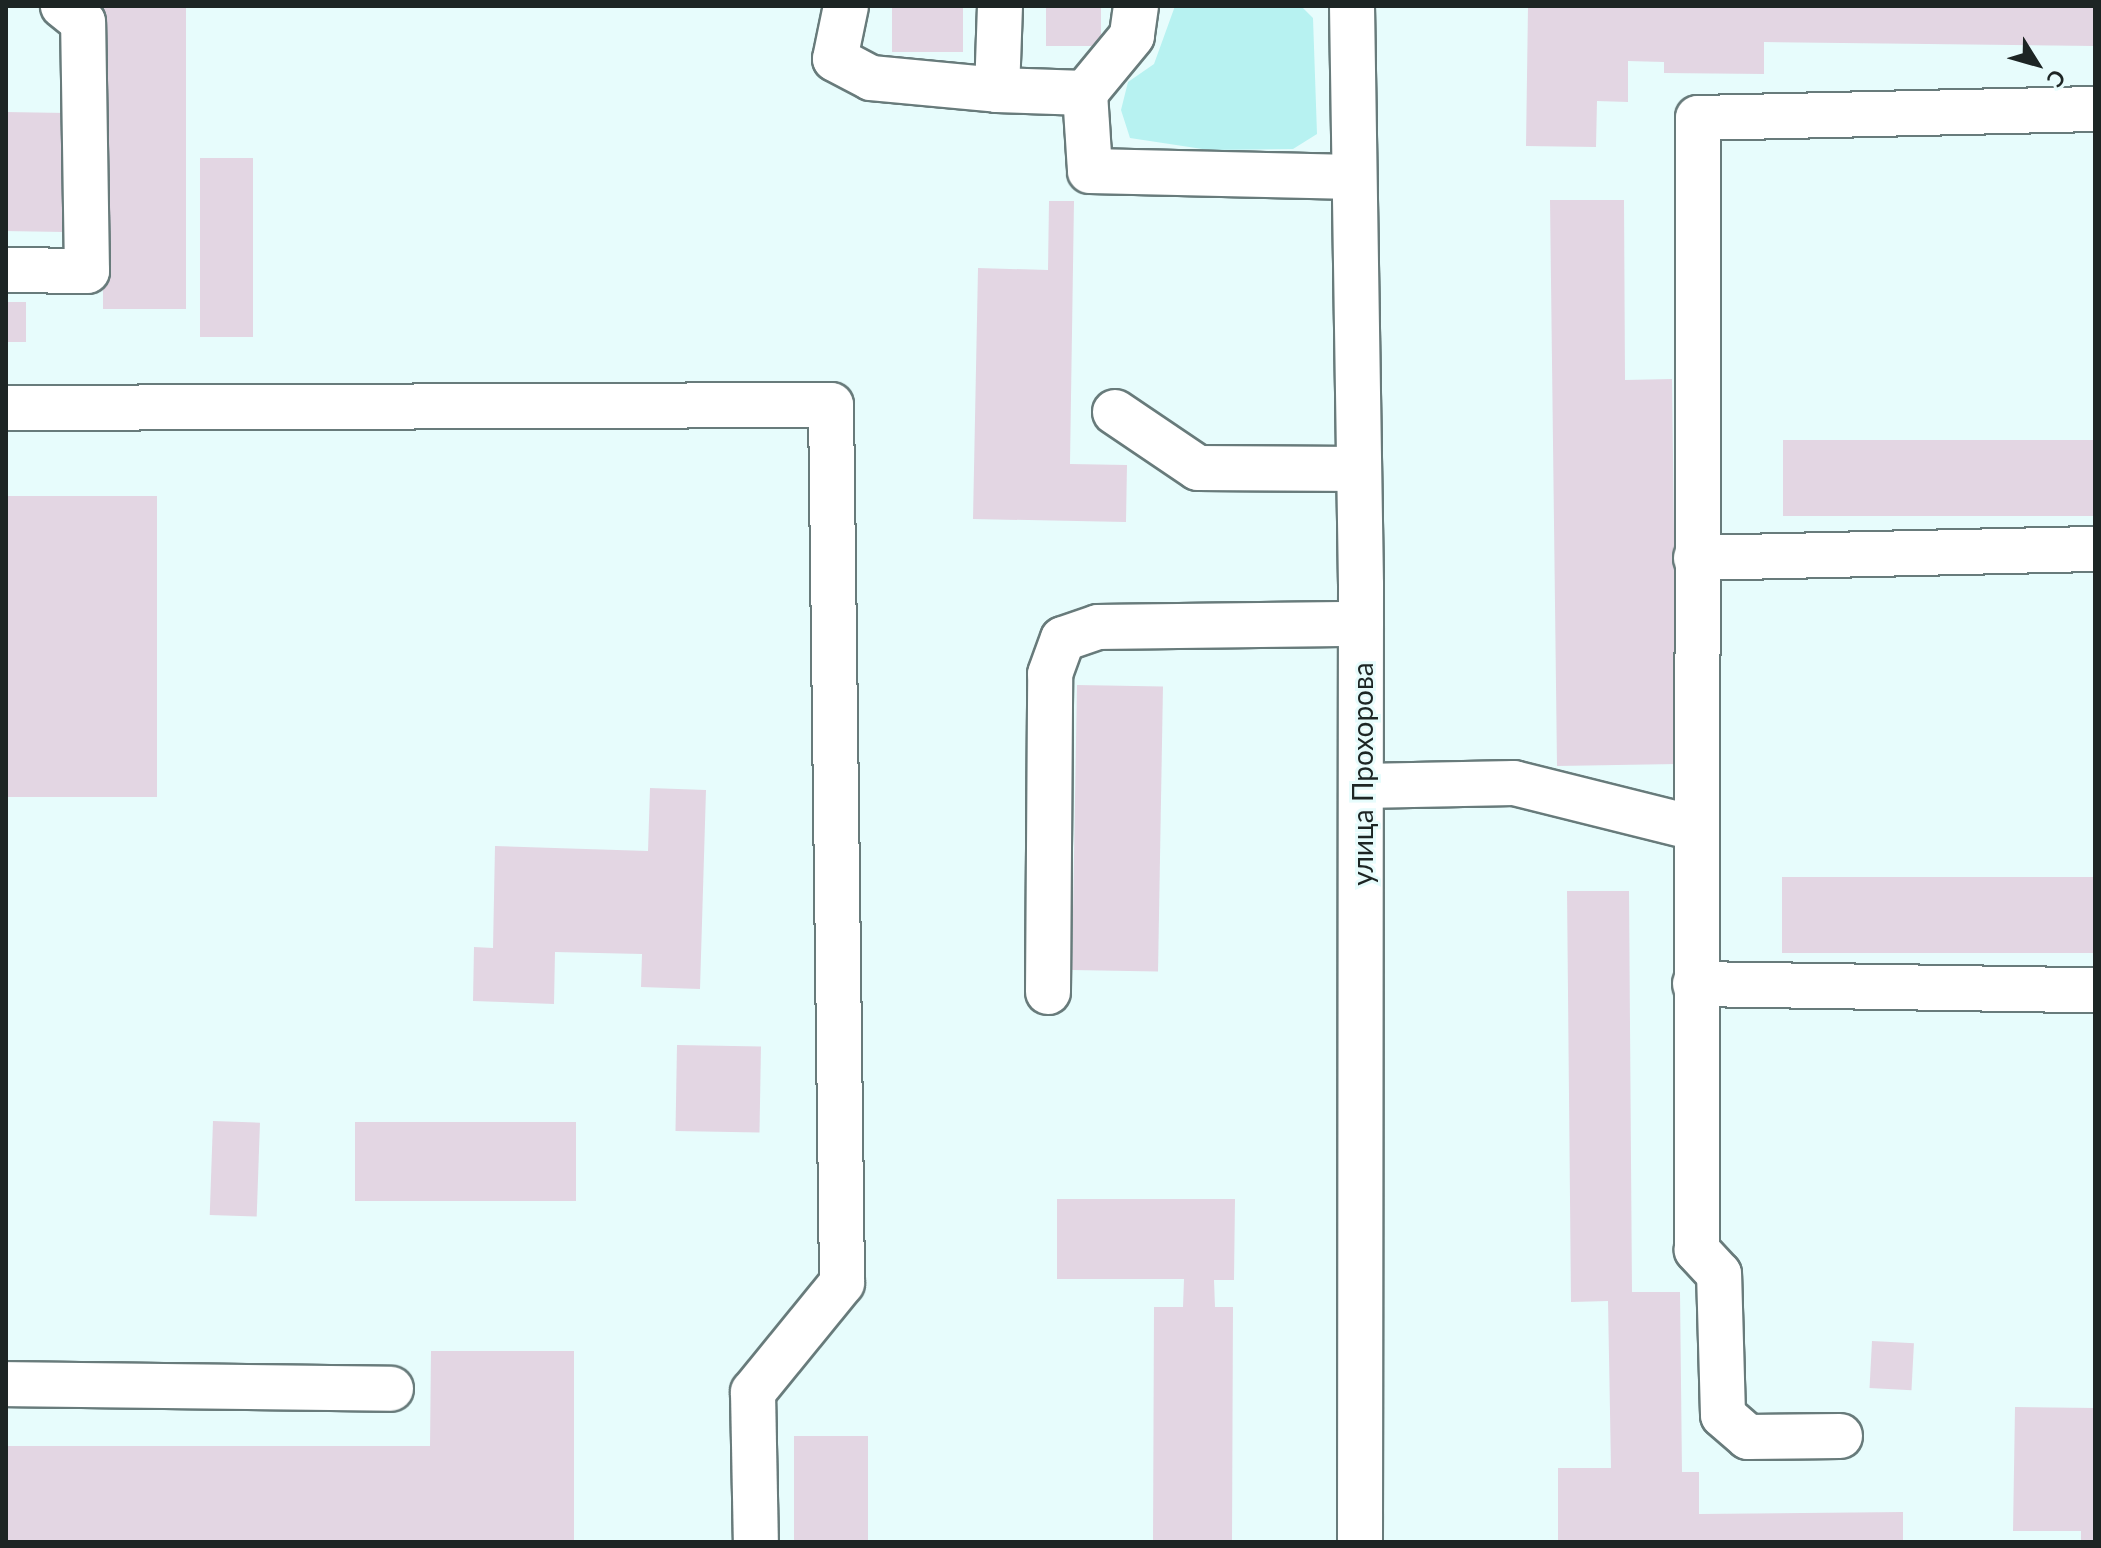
<!DOCTYPE html>
<meta charset="utf-8">
<style>
body{margin:0}
#map{position:relative;width:2101px;height:1548px;overflow:hidden;background:#e7fcfc;font-family:Lato,sans-serif}
div>[style]{position:absolute}
.green>*{inset:0;background:#b7f2f1}
.building>*{inset:0;background:#e3d6e3;transform-origin:0 0}
.roads{filter:drop-shadow(2px 0 #687b7b) drop-shadow(-2px 0 #687b7b) drop-shadow(0 2px #687b7b) drop-shadow(0 -2px #687b7b)}
.minor>*{height:44px;margin:-22px;padding:0 22px;transform-origin:22px;border-radius:22px;background:#fff}
span{translate:-50% -50%;white-space:nowrap;text-align:center;line-height:1.15;-webkit-text-stroke:6px #e7fcfc;paint-order:stroke}
.street-label{font-size:28px;color:#1d2524}
.frame{position:absolute;inset:0;border:8px solid #1d2524;pointer-events:none}
.north{position:absolute;left:1997px;top:24px;width:80px;height:80px;-webkit-text-stroke:6px #e7fcfc;paint-order:stroke;rotate:127deg;font-size:22px;font-weight:700;line-height:32px;text-align:center;color:#1d2524}
.north::after{content:'';display:block;margin:auto;width:28px;height:36px;background:#1d2524;clip-path:polygon(50% 0,100% 100%,50% 72%,0 100%)}
</style>
<div id="map">
<div class="green">
<div style="clip-path:polygon(1175px 6px,1301px 6px,1313px 18px,1317px 134px,1293px 149px,1209px 150px,1130px 138px,1121px 110px,1128px 82px,1154px 64px)"></div>
</div>
<div class="building">
<div style="left:103px;top:6px;width:83px;height:303px"></div>
<div style="left:892px;top:6px;width:71px;height:46px"></div>
<div style="left:1046px;top:6px;width:55px;height:40px"></div>
<div style="clip-path:polygon(1528px 6px,2095px 6px,2095px 46px,1764px 42px,1764px 74px,1664px 73px,1664px 62px,1628px 61px,1628px 102px,1597px 101px,1596px 147px,1526px 146px)"></div>
<div style="left:6px;top:112px;width:60px;height:119px;rotate:1deg"></div>
<div style="left:200px;top:158px;width:53px;height:179px"></div>
<div style="clip-path:polygon(1550px 200px,1624px 200px,1625px 380px,1672px 379px,1677px 764px,1557px 766px)"></div>
<div style="clip-path:polygon(1049px 201px,1074px 201px,1070px 464px,1127px 465px,1126px 522px,973px 519px,978px 268px,1048px 270px)"></div>
<div style="left:6px;top:302px;width:20px;height:40px"></div>
<div style="left:2095px;top:440px;width:76px;height:312px;rotate:90deg"></div>
<div style="left:6px;top:496px;width:151px;height:301px"></div>
<div style="left:1077px;top:685px;width:86px;height:285px;rotate:1deg"></div>
<div style="clip-path:polygon(650px 788px,706px 790px,700px 989px,641px 987px,642px 954px,555px 952px,554px 1004px,473px 1001px,474px 947px,493px 948px,495px 846px,648px 851px)"></div>
<div style="left:2095px;top:877px;width:76px;height:313px;rotate:90deg"></div>
<div style="clip-path:polygon(1567px 891px,1629px 891px,1632px 1292px,1680px 1292px,1682px 1472px,1699px 1472px,1699px 1514px,1903px 1512px,1903px 1542px,1558px 1542px,1558px 1468px,1611px 1468px,1608px 1301px,1571px 1302px)"></div>
<div style="left:677px;top:1045px;width:84px;height:86px;rotate:1deg"></div>
<div style="left:213px;top:1121px;width:47px;height:94px;rotate:2deg"></div>
<div style="left:355px;top:1122px;width:221px;height:79px"></div>
<div style="clip-path:polygon(1057px 1199px,1235px 1199px,1234px 1280px,1214px 1280px,1215px 1307px,1233px 1307px,1232px 1542px,1153px 1542px,1154px 1307px,1183px 1307px,1184px 1279px,1057px 1279px)"></div>
<div style="left:1872px;top:1341px;width:42px;height:47px;rotate:3deg"></div>
<div style="clip-path:polygon(431px 1351px,574px 1351px,574px 1542px,6px 1542px,6px 1446px,430px 1446px)"></div>
<div style="clip-path:polygon(2015px 1407px,2095px 1408px,2095px 1542px,2081px 1542px,2081px 1531px,2013px 1531px)"></div>
<div style="left:794px;top:1436px;width:74px;height:106px"></div>
</div>
<div class="roads">
<div class="minor">
<div style="left:846px;top:6px;width:54px;rotate:101.7deg"></div>
<div style="left:835px;top:59px;width:41px;rotate:27.8deg"></div>
<div style="left:871px;top:78px;width:127px;rotate:5.4deg"></div>
<div style="left:1000px;top:6px;width:84px;rotate:92deg"></div>
<div style="left:997px;top:90px;width:88px;rotate:2deg"></div>
<div style="left:1136px;top:6px;width:30px;rotate:98deg"></div>
<div style="left:1132px;top:36px;width:74px;rotate:129.5deg"></div>
<div style="left:1085px;top:93px;width:78px;rotate:86.3deg"></div>
<div style="left:1090px;top:171px;width:264px;rotate:1.3deg"></div>
<div style="left:1352px;top:6px;width:579px;rotate:89.11deg"></div>
<div style="left:1361px;top:585px;width:957px;rotate:90.06deg"></div>
<div style="left:6px;top:270px;width:81px;rotate:0.7deg"></div>
<div style="left:87px;top:271px;width:249px;rotate:-90.9deg"></div>
<div style="left:83px;top:22px;width:26px;rotate:-141deg"></div>
<div style="left:6px;top:408px;width:825px;rotate:-0.21deg"></div>
<div style="left:831px;top:405px;width:878px;rotate:89.28deg"></div>
<div style="left:842px;top:1283px;width:141px;rotate:129.2deg"></div>
<div style="left:753px;top:1392px;width:150px;rotate:88.9deg"></div>
<div style="left:1115px;top:412px;width:100px;rotate:34deg"></div>
<div style="left:1198px;top:468px;width:161px;rotate:0.4deg"></div>
<div style="left:1696px;top:558px;width:399px;rotate:-1.3deg"></div>
<div style="left:1362px;top:786px;width:152px;rotate:-1.1deg"></div>
<div style="left:1514px;top:783px;width:187px;rotate:14deg"></div>
<div style="left:1695px;top:984px;width:400px;rotate:0.9deg"></div>
<div style="left:1048px;top:992px;width:318px;rotate:-89.6deg"></div>
<div style="left:1050px;top:674px;width:37px;rotate:-70deg"></div>
<div style="left:1063px;top:639px;width:37px;rotate:-19deg"></div>
<div style="left:1098px;top:627px;width:263px;rotate:-0.7deg"></div>
<div style="left:6px;top:1384px;width:385px;rotate:0.7deg"></div>
<div style="left:1840px;top:1436px;width:92px;rotate:179.4deg"></div>
<div style="left:1748px;top:1437px;width:33px;rotate:-139deg"></div>
<div style="left:1723px;top:1415px;width:141px;rotate:-91.6deg"></div>
<div style="left:1719px;top:1274px;width:33px;rotate:-133deg"></div>
<div style="left:1697px;top:1250px;width:1132px;rotate:-89.95deg"></div>
<div style="left:1698px;top:118px;width:397px;rotate:-1.3deg"></div>
</div>
</div>
<div class="street-label">
<span style="left:1362px;top:774px;rotate:-90deg">улица Прохорова</span>
</div>
<div class="frame"></div>
<div class="north">С</div>
</div>
